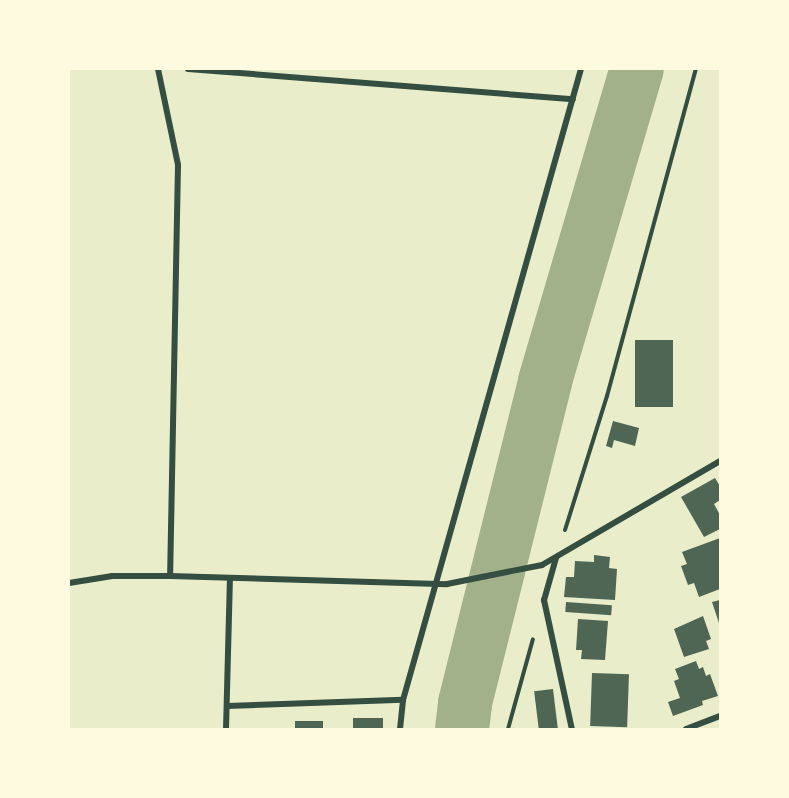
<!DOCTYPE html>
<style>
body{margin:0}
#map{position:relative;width:789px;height:798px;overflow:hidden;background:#e9edc9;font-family:"Fira Sans",sans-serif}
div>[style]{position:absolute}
.river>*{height:54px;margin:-27px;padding:0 27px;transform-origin:27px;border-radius:27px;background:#a3b18a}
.building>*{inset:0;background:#4f6655;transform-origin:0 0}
.path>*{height:4px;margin:-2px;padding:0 2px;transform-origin:2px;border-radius:2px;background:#344e41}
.minor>*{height:6px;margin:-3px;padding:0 3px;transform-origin:3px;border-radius:3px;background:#344e41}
span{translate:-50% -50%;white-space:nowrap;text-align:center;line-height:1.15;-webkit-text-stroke:4.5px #fefae0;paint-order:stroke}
.frame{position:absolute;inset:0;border:70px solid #fefae0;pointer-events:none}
</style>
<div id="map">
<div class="river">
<div style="left:462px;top:729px;width:26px;rotate:-83deg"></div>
<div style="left:465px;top:703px;width:332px;rotate:-76deg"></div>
<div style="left:545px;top:381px;width:325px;rotate:-73.6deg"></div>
</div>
<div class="building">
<div style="left:635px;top:340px;width:38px;height:67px"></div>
<div style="clip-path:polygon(613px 421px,639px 428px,635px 446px,614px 440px,612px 448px,606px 446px)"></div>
<div style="clip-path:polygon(715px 478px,720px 486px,720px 500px,714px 504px,720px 515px,720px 529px,704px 537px,681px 497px)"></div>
<div style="clip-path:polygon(720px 538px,720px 589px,699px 597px,694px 583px,688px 585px,681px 566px,687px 564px,682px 552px)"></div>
<div style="clip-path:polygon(594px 555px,610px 557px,609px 568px,617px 569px,615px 600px,564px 597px,566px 577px,574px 577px,575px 561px,594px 562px)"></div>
<div style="clip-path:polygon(720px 600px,720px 626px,712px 602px)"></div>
<div style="left:566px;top:602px;width:46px;height:10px;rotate:4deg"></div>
<div style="clip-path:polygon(703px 616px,711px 639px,706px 641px,709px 649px,684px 657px,674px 629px)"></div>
<div style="clip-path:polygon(578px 619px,608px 621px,605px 660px,581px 659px,582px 650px,576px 650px)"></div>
<div style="clip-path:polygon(696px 661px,699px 669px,703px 667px,706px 676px,710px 674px,718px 696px,702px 701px,703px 705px,673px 716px,668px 702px,680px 698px,674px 681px,679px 679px,675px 669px)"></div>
<div style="left:592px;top:673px;width:37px;height:53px;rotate:2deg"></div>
<div style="left:553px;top:689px;width:40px;height:19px;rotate:83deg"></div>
<div style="left:353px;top:718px;width:30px;height:11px"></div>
<div style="left:295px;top:721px;width:28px;height:8px"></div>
</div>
<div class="path">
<div style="left:565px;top:530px;width:140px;rotate:-72.6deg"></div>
<div style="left:607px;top:396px;width:339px;rotate:-74.8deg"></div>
<div style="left:508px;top:729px;width:93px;rotate:-74.5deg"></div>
</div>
<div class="minor">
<div style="left:158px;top:69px;width:98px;rotate:78.2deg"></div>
<div style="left:178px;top:165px;width:411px;rotate:91.1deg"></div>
<div style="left:188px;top:69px;width:386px;rotate:4.5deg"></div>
<div style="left:556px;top:558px;width:44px;rotate:105.9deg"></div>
<div style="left:544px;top:600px;width:132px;rotate:77.8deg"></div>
<div style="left:69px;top:583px;width:44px;rotate:-9.2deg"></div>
<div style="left:112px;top:576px;width:58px"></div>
<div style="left:170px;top:576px;width:277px;rotate:1.7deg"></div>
<div style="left:447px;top:584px;width:97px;rotate:-11.3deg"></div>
<div style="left:542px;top:565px;width:206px;rotate:-30.3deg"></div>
<div style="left:227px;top:706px;width:176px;rotate:-2deg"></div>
<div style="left:226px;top:729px;width:151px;rotate:-88.5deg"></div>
<div style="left:400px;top:729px;width:29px;rotate:-84deg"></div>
<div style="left:403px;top:700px;width:656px;rotate:-74.25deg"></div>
<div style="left:686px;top:729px;width:36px;rotate:-21deg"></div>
</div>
<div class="frame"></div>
</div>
